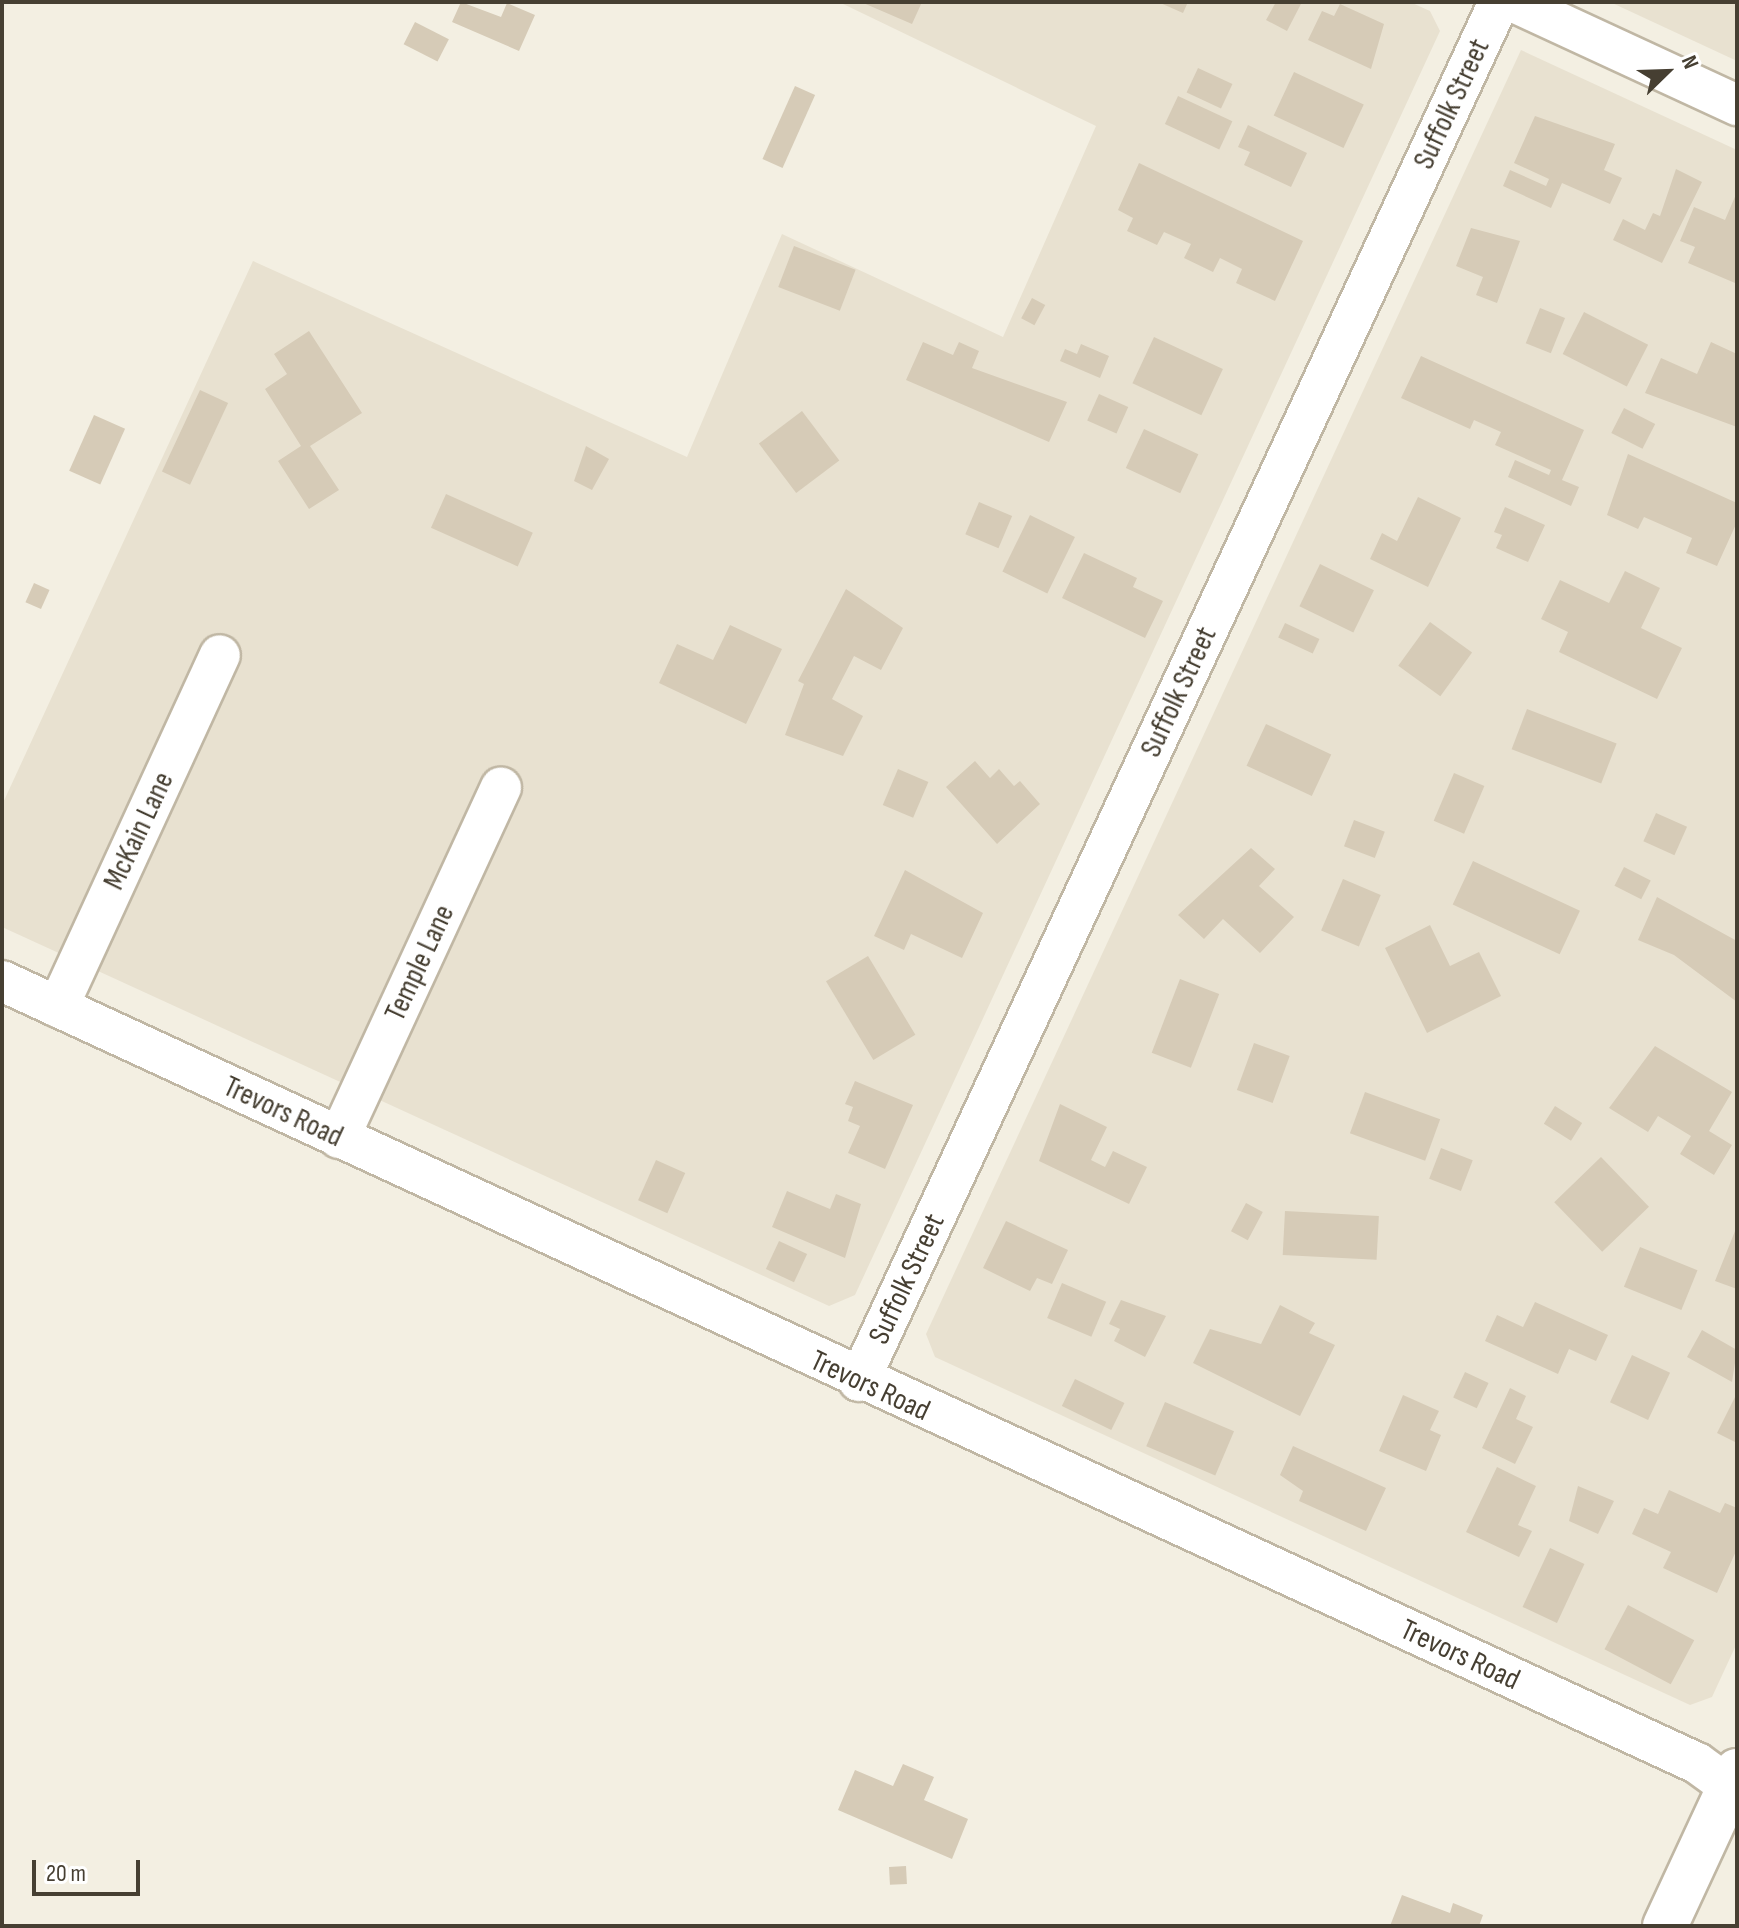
<!DOCTYPE html>
<style>
body{margin:0}
#map{position:relative;width:1739px;height:1928px;overflow:hidden;background:#f3efe2;font-family:"Sofia Sans Condensed",sans-serif}
div>[style]{position:absolute}
.residential>*{inset:0;background:#e8e1d0}
.building>*{inset:0;background:#d6cbb7;transform-origin:0 0}
.roads{filter:drop-shadow(2px 0 #c0b7a4) drop-shadow(-2px 0 #c0b7a4) drop-shadow(0 2px #c0b7a4) drop-shadow(0 -2px #c0b7a4)}
.minor>*{height:40px;margin:-20px;padding:0 20px;transform-origin:20px;border-radius:20px;background:#fff}
.tertiary>*{height:44px;margin:-22px;padding:0 22px;transform-origin:22px;border-radius:22px;background:#fff}
span{translate:-50% -50%;white-space:nowrap;text-align:center;line-height:1.15;-webkit-text-stroke:7px #fff;paint-order:stroke}
.street-label{font-size:30px;color:#463f32}
.frame{position:absolute;inset:0;border:4px solid #463f32;pointer-events:none}
.north{position:absolute;left:1627px;top:32px;width:80px;height:80px;-webkit-text-stroke:6px #fff;paint-order:stroke;rotate:67deg;font-size:22px;font-weight:700;line-height:32px;text-align:center;color:#463f32}
.north::after{content:'';display:block;margin:auto;width:28px;height:36px;background:#463f32;clip-path:polygon(50% 0,100% 100%,50% 72%,0 100%)}
.scale{position:absolute;left:32px;top:1860px;width:108px;height:36px;box-sizing:border-box;border:4px solid #463f32;border-top:0;padding-left:10px;font-size:24px;line-height:28px;white-space:nowrap;color:#463f32;-webkit-text-stroke:6px #fff;paint-order:stroke}
</style>
<div id="map">
<div class="residential">
<div style="clip-path:polygon(839px 2px,1410px 2px,1430px 11px,1440px 31px,855px 1295px,829px 1306px,2px 927px,2px 805px,253px 261px,687px 457px,782px 234px,1003px 337px,1096px 126px)"></div>
<div style="clip-path:polygon(1610px 2px,1737px 2px,1737px 61px)"></div>
<div style="clip-path:polygon(1521px 50px,1737px 150px,1737px 1643px,1712px 1697px,1690px 1705px,935px 1357px,926px 1334px)"></div>
</div>
<div class="building">
<div style="clip-path:polygon(461px 2px,501px 17px,507px 3px,535px 15px,519px 51px,452px 22px)"></div>
<div style="clip-path:polygon(861px 2px,922px 2px,912px 24px)"></div>
<div style="clip-path:polygon(1158px 2px,1188px 2px,1183px 13px)"></div>
<div style="clip-path:polygon(1276px 2px,1302px 2px,1287px 31px,1266px 20px)"></div>
<div style="clip-path:polygon(1340px 4px,1384px 24px,1371px 69px,1308px 40px,1322px 11px,1334px 16px)"></div>
<div style="left:415px;top:22px;width:38px;height:25px;rotate:27deg"></div>
<div style="left:1198px;top:68px;width:38px;height:27px;rotate:25deg"></div>
<div style="left:1294px;top:72px;width:77px;height:48px;rotate:25deg"></div>
<div style="left:795px;top:86px;width:22px;height:80px;rotate:24deg"></div>
<div style="left:1178px;top:96px;width:60px;height:31px;rotate:25deg"></div>
<div style="clip-path:polygon(1535px 116px,1615px 144px,1604px 170px,1622px 178px,1610px 204px,1562px 183px,1551px 208px,1503px 186px,1510px 170px,1546px 186px,1549px 179px,1514px 163px)"></div>
<div style="clip-path:polygon(1248px 125px,1307px 153px,1291px 187px,1244px 165px,1250px 152px,1238px 147px)"></div>
<div style="clip-path:polygon(1139px 163px,1303px 241px,1275px 301px,1236px 283px,1242px 269px,1220px 258px,1213px 272px,1184px 258px,1191px 244px,1164px 232px,1157px 245px,1127px 231px,1133px 218px,1118px 210px)"></div>
<div style="clip-path:polygon(1676px 169px,1702px 182px,1662px 263px,1613px 240px,1623px 219px,1645px 230px,1653px 213px,1660px 216px)"></div>
<div style="clip-path:polygon(1737px 192px,1737px 278px,1735px 283px,1688px 263px,1695px 247px,1680px 241px,1694px 207px,1725px 220px)"></div>
<div style="clip-path:polygon(1471px 228px,1520px 241px,1497px 303px,1476px 295px,1483px 277px,1456px 266px)"></div>
<div style="left:794px;top:246px;width:66px;height:44px;rotate:21deg"></div>
<div style="left:1032px;top:298px;width:15px;height:23px;rotate:28deg"></div>
<div style="left:1540px;top:308px;width:27px;height:38px;rotate:22deg"></div>
<div style="left:1584px;top:312px;width:72px;height:47px;rotate:27deg"></div>
<div style="clip-path:polygon(309px 331px,362px 413px,310px 446px,339px 490px,309px 509px,278px 461px,301px 446px,265px 389px,287px 374px,274px 354px)"></div>
<div style="left:1154px;top:337px;width:76px;height:51px;rotate:25deg"></div>
<div style="clip-path:polygon(923px 342px,953px 355px,959px 342px,979px 351px,972px 368px,1067px 402px,1049px 442px,906px 380px)"></div>
<div style="clip-path:polygon(1711px 342px,1737px 354px,1737px 427px,1645px 393px,1661px 358px,1697px 374px)"></div>
<div style="clip-path:polygon(1081px 344px,1109px 356px,1100px 378px,1060px 361px,1065px 349px,1077px 354px)"></div>
<div style="clip-path:polygon(1421px 356px,1584px 430px,1562px 480px,1579px 487px,1571px 506px,1508px 477px,1515px 460px,1549px 475px,1551px 470px,1495px 445px,1501px 432px,1474px 420px,1470px 429px,1401px 398px)"></div>
<div style="left:200px;top:390px;width:31px;height:90px;rotate:25deg"></div>
<div style="left:1099px;top:394px;width:32px;height:29px;rotate:24deg"></div>
<div style="left:1624px;top:408px;width:35px;height:28px;rotate:27deg"></div>
<div style="left:802px;top:411px;width:62px;height:54px;rotate:53deg"></div>
<div style="left:94px;top:415px;width:34px;height:61px;rotate:24deg"></div>
<div style="left:1144px;top:429px;width:60px;height:43px;rotate:25deg"></div>
<div style="clip-path:polygon(586px 446px,609px 459px,592px 490px,574px 481px)"></div>
<div style="clip-path:polygon(1628px 454px,1737px 503px,1737px 522px,1717px 566px,1686px 553px,1692px 538px,1644px 517px,1638px 529px,1607px 515px)"></div>
<div style="left:446px;top:494px;width:95px;height:37px;rotate:24deg"></div>
<div style="clip-path:polygon(1418px 497px,1461px 518px,1428px 587px,1370px 559px,1382px 533px,1397px 541px)"></div>
<div style="left:979px;top:502px;width:36px;height:35px;rotate:23deg"></div>
<div style="clip-path:polygon(1505px 507px,1545px 525px,1528px 562px,1496px 548px,1502px 535px,1494px 532px)"></div>
<div style="left:1030px;top:515px;width:50px;height:63px;rotate:26deg"></div>
<div style="clip-path:polygon(1084px 553px,1137px 578px,1133px 587px,1163px 601px,1145px 638px,1062px 598px)"></div>
<div style="left:1320px;top:564px;width:60px;height:47px;rotate:26deg"></div>
<div style="clip-path:polygon(1625px 571px,1660px 588px,1641px 628px,1682px 648px,1657px 699px,1559px 652px,1568px 632px,1541px 619px,1560px 580px,1609px 603px)"></div>
<div style="left:34px;top:583px;width:17px;height:21px;rotate:24deg"></div>
<div style="clip-path:polygon(846px 589px,903px 628px,881px 670px,854px 656px,832px 699px,863px 716px,843px 756px,785px 735px,804px 684px,798px 681px)"></div>
<div style="left:1430px;top:622px;width:52px;height:54px;rotate:36deg"></div>
<div style="left:1285px;top:623px;width:38px;height:16px;rotate:25deg"></div>
<div style="clip-path:polygon(730px 625px,782px 649px,746px 724px,659px 683px,677px 644px,713px 660px)"></div>
<div style="left:1527px;top:709px;width:96px;height:43px;rotate:21deg"></div>
<div style="left:1266px;top:724px;width:72px;height:46px;rotate:25deg"></div>
<div style="clip-path:polygon(975px 761px,990px 778px,999px 769px,1014px 786px,1020px 781px,1040px 804px,997px 844px,946px 787px)"></div>
<div style="left:898px;top:769px;width:33px;height:39px;rotate:23deg"></div>
<div style="left:1454px;top:773px;width:33px;height:52px;rotate:23deg"></div>
<div style="left:1656px;top:813px;width:34px;height:31px;rotate:24deg"></div>
<div style="left:1354px;top:820px;width:33px;height:28px;rotate:21deg"></div>
<div style="clip-path:polygon(1251px 848px,1275px 869px,1259px 886px,1294px 917px,1260px 953px,1223px 919px,1204px 939px,1178px 915px)"></div>
<div style="left:1473px;top:861px;width:118px;height:48px;rotate:25deg"></div>
<div style="left:1624px;top:867px;width:30px;height:21px;rotate:27deg"></div>
<div style="clip-path:polygon(905px 870px,983px 913px,962px 958px,911px 934px,904px 950px,874px 936px)"></div>
<div style="left:1343px;top:879px;width:41px;height:56px;rotate:23deg"></div>
<div style="clip-path:polygon(1657px 897px,1737px 941px,1737px 1002px,1674px 955px,1638px 940px)"></div>
<div style="clip-path:polygon(1430px 925px,1450px 966px,1479px 952px,1501px 996px,1427px 1033px,1385px 948px)"></div>
<div style="left:868px;top:956px;width:92px;height:49px;rotate:59deg"></div>
<div style="left:1180px;top:979px;width:42px;height:79px;rotate:21deg"></div>
<div style="left:1254px;top:1043px;width:38px;height:50px;rotate:20deg"></div>
<div style="clip-path:polygon(1655px 1046px,1732px 1092px,1709px 1131px,1732px 1145px,1714px 1175px,1680px 1154px,1691px 1136px,1658px 1116px,1648px 1132px,1609px 1108px)"></div>
<div style="clip-path:polygon(855px 1081px,913px 1105px,885px 1169px,848px 1153px,860px 1126px,848px 1121px,853px 1107px,845px 1104px)"></div>
<div style="left:1365px;top:1092px;width:80px;height:44px;rotate:20deg"></div>
<div style="clip-path:polygon(1060px 1104px,1107px 1127px,1091px 1160px,1105px 1167px,1113px 1151px,1147px 1167px,1129px 1204px,1039px 1161px)"></div>
<div style="left:1555px;top:1106px;width:32px;height:21px;rotate:32deg"></div>
<div style="left:1441px;top:1148px;width:34px;height:33px;rotate:21deg"></div>
<div style="left:1601px;top:1157px;width:69px;height:65px;rotate:46deg"></div>
<div style="left:656px;top:1160px;width:32px;height:44px;rotate:24deg"></div>
<div style="clip-path:polygon(787px 1191px,830px 1209px,836px 1194px,861px 1204px,845px 1258px,772px 1227px)"></div>
<div style="left:1246px;top:1203px;width:19px;height:32px;rotate:28deg"></div>
<div style="left:1285px;top:1211px;width:94px;height:44px;rotate:3deg"></div>
<div style="clip-path:polygon(1006px 1221px,1068px 1250px,1052px 1284px,1037px 1278px,1030px 1291px,983px 1268px)"></div>
<div style="clip-path:polygon(1737px 1226px,1737px 1289px,1715px 1281px)"></div>
<div style="left:779px;top:1241px;width:31px;height:31px;rotate:25deg"></div>
<div style="left:1640px;top:1247px;width:62px;height:43px;rotate:22deg"></div>
<div style="left:1062px;top:1283px;width:48px;height:38px;rotate:23deg"></div>
<div style="clip-path:polygon(1121px 1300px,1166px 1316px,1145px 1357px,1114px 1341px,1120px 1329px,1109px 1324px)"></div>
<div style="clip-path:polygon(1535px 1302px,1608px 1335px,1596px 1361px,1569px 1349px,1558px 1374px,1485px 1341px,1497px 1315px,1523px 1327px)"></div>
<div style="clip-path:polygon(1280px 1305px,1315px 1323px,1309px 1333px,1335px 1345px,1300px 1416px,1193px 1363px,1210px 1329px,1261px 1344px)"></div>
<div style="clip-path:polygon(1702px 1330px,1737px 1350px,1732px 1382px,1687px 1357px)"></div>
<div style="left:1632px;top:1355px;width:42px;height:52px;rotate:25deg"></div>
<div style="left:1465px;top:1372px;width:26px;height:28px;rotate:25deg"></div>
<div style="left:1075px;top:1379px;width:55px;height:30px;rotate:26deg"></div>
<div style="clip-path:polygon(1510px 1388px,1526px 1396px,1516px 1419px,1533px 1427px,1515px 1464px,1482px 1448px)"></div>
<div style="clip-path:polygon(1737px 1393px,1737px 1443px,1717px 1433px)"></div>
<div style="clip-path:polygon(1403px 1395px,1439px 1411px,1430px 1430px,1441px 1435px,1426px 1471px,1379px 1451px)"></div>
<div style="left:1165px;top:1402px;width:75px;height:48px;rotate:23deg"></div>
<div style="clip-path:polygon(1293px 1446px,1386px 1488px,1366px 1531px,1299px 1501px,1303px 1491px,1280px 1475px)"></div>
<div style="clip-path:polygon(1497px 1467px,1536px 1486px,1518px 1525px,1532px 1531px,1519px 1557px,1466px 1532px)"></div>
<div style="clip-path:polygon(1578px 1486px,1614px 1501px,1598px 1534px,1569px 1521px)"></div>
<div style="clip-path:polygon(1669px 1490px,1720px 1513px,1725px 1503px,1737px 1508px,1737px 1549px,1717px 1593px,1663px 1568px,1671px 1552px,1632px 1534px,1644px 1508px,1658px 1514px)"></div>
<div style="left:1550px;top:1548px;width:38px;height:65px;rotate:25deg"></div>
<div style="left:1628px;top:1605px;width:75px;height:50px;rotate:28deg"></div>
<div style="clip-path:polygon(903px 1764px,934px 1777px,924px 1800px,968px 1819px,952px 1859px,838px 1810px,855px 1770px,893px 1786px)"></div>
<div style="left:906px;top:1866px;width:18px;height:17px;rotate:87deg"></div>
<div style="clip-path:polygon(1402px 1895px,1450px 1913px,1453px 1903px,1483px 1915px,1479px 1926px,1390px 1926px)"></div>
</div>
<div class="roads">
<div class="minor">
<div style="left:1514px;top:2px;width:246px;rotate:24.8deg"></div>
<div style="left:2px;top:981px;width:1867px;rotate:24.77deg"></div>
<div style="left:1697px;top:1763px;width:49px;rotate:35.9deg"></div>
<div style="left:58px;top:1007px;width:387px;rotate:-65.3deg"></div>
<div style="left:339px;top:1138px;width:386px;rotate:-65.2deg"></div>
<div style="left:859px;top:1381px;width:1520px;rotate:-65.1deg"></div>
</div>
<div class="tertiary">
<div style="left:1665px;top:1926px;width:171px;rotate:-65.1deg"></div>
</div>
</div>
<div class="street-label">
<span style="left:1452px;top:104px;rotate:-65deg">Suffolk Street</span>
<span style="left:1179px;top:692px;rotate:-65deg">Suffolk Street</span>
<span style="left:139px;top:831px;rotate:-65deg">McKain Lane</span>
<span style="left:420px;top:963px;rotate:-65deg">Temple Lane</span>
<span style="left:283px;top:1112px;rotate:25deg">Trevors Road</span>
<span style="left:907px;top:1279px;rotate:-65deg">Suffolk Street</span>
<span style="left:870px;top:1386px;rotate:25deg">Trevors Road</span>
<span style="left:1460px;top:1655px;rotate:25deg">Trevors Road</span>
</div>
<div class="frame"></div>
<div class="north">N</div>
<div class="scale">20 m</div>
</div>
